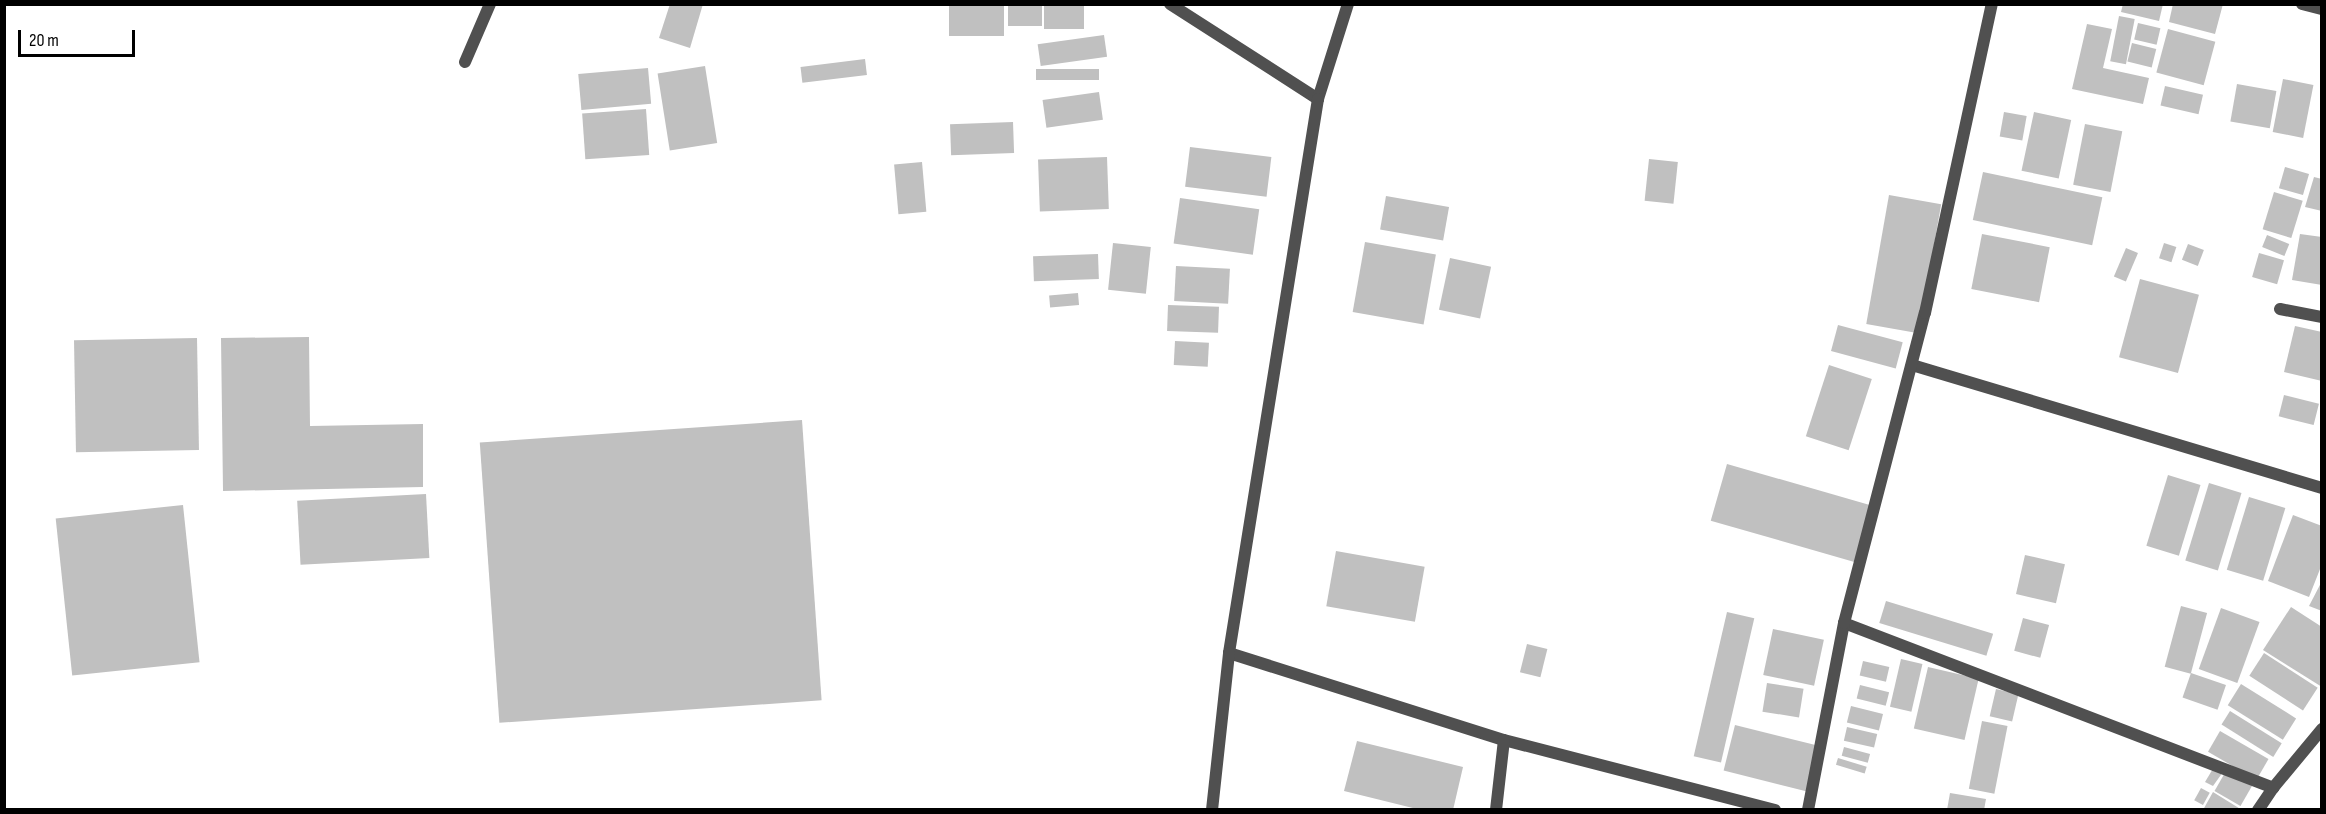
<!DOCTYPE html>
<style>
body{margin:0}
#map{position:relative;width:2326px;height:814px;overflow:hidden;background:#fff;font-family:"Sofia Sans Condensed",sans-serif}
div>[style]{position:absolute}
.building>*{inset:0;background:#c0c0c0;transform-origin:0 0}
.minor>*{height:12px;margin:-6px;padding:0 6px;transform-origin:6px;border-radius:6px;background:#505050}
span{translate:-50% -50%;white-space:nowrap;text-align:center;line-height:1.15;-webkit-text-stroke:5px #fff;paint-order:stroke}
.frame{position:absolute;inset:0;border:6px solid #000;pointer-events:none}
.scale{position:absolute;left:18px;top:30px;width:117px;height:27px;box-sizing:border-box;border:3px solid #000;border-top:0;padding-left:8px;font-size:18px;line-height:21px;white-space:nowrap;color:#000;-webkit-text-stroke:4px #fff;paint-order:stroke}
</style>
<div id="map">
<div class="building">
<div style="clip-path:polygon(670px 4px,703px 4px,690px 48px,659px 38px)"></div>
<div style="left:949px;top:4px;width:55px;height:32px"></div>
<div style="left:1008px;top:4px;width:34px;height:22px"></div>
<div style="left:1044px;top:4px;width:40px;height:25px"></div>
<div style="clip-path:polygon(2123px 4px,2163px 4px,2159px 21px,2121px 12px)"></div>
<div style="clip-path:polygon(2173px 4px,2223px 4px,2215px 34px,2169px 22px)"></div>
<div style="left:2119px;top:16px;width:16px;height:46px;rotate:11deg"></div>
<div style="left:2138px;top:23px;width:23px;height:17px;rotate:13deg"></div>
<div style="clip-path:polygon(2087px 24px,2112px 29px,2103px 68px,2149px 78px,2143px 104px,2072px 89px)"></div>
<div style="left:2168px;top:29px;width:49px;height:45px;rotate:15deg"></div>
<div style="left:1104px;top:35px;width:22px;height:67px;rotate:82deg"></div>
<div style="left:2132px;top:43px;width:25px;height:19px;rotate:14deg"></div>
<div style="left:865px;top:59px;width:16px;height:65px;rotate:83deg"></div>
<div style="left:705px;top:66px;width:78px;height:48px;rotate:81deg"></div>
<div style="left:648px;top:68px;width:36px;height:70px;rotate:85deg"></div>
<div style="left:1099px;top:69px;width:11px;height:63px;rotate:90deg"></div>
<div style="left:2283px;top:79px;width:31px;height:54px;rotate:11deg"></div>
<div style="left:2237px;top:84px;width:40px;height:38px;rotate:10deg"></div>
<div style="left:2165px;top:86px;width:39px;height:20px;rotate:13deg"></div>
<div style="left:1099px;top:92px;width:28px;height:57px;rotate:82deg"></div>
<div style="left:646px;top:109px;width:46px;height:64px;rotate:86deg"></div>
<div style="left:2004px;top:112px;width:23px;height:25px;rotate:10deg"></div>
<div style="left:2034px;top:112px;width:38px;height:60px;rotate:12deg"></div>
<div style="left:1013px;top:122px;width:31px;height:63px;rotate:88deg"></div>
<div style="left:2085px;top:124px;width:38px;height:62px;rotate:11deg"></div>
<div style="left:1190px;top:147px;width:82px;height:40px;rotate:7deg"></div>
<div style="left:1107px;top:157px;width:52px;height:69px;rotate:88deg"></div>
<div style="left:1649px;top:159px;width:29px;height:42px;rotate:6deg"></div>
<div style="left:922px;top:162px;width:50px;height:28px;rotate:85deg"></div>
<div style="left:2285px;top:167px;width:25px;height:22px;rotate:16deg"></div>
<div style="left:1983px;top:172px;width:122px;height:49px;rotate:12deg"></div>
<div style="clip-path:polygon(2314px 177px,2322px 179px,2322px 211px,2305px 207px)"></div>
<div style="left:2274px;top:192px;width:30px;height:39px;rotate:17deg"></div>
<div style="left:1889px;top:195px;width:53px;height:131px;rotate:10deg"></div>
<div style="left:1386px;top:196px;width:64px;height:34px;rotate:10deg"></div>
<div style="left:1180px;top:198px;width:80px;height:46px;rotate:8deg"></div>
<div style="left:1982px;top:234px;width:69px;height:56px;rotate:11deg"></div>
<div style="clip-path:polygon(2300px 234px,2322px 237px,2322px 285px,2292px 280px)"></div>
<div style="left:2267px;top:235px;width:24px;height:13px;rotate:22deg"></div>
<div style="left:1365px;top:242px;width:72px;height:71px;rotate:10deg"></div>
<div style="left:1113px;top:243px;width:38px;height:47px;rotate:6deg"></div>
<div style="left:2164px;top:243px;width:13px;height:16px;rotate:18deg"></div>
<div style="left:2188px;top:244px;width:17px;height:17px;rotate:21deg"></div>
<div style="left:2126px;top:248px;width:13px;height:31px;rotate:23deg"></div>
<div style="left:2259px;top:253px;width:26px;height:25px;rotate:16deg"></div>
<div style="left:1098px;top:254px;width:25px;height:65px;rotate:88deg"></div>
<div style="left:1450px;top:258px;width:42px;height:53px;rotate:12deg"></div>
<div style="left:1176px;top:266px;width:54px;height:35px;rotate:3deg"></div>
<div style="left:2140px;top:279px;width:61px;height:81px;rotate:15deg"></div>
<div style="left:1078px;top:293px;width:12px;height:29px;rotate:85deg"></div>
<div style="left:1168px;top:305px;width:51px;height:26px;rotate:2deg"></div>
<div style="left:1838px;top:325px;width:67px;height:27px;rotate:15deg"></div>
<div style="clip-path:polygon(2295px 326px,2322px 332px,2322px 381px,2284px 372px)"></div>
<div style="clip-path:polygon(309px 337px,310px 426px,423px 424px,423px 487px,223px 491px,221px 338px)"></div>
<div style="left:197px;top:338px;width:112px;height:123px;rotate:89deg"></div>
<div style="left:1175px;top:341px;width:34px;height:24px;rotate:3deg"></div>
<div style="left:1829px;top:365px;width:45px;height:75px;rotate:18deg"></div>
<div style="left:2284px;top:395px;width:36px;height:22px;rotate:14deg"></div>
<div style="left:802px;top:420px;width:281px;height:323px;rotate:86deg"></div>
<div style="left:1727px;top:464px;width:153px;height:59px;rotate:16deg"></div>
<div style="left:2168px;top:475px;width:34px;height:74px;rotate:17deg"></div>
<div style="left:2209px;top:483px;width:34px;height:81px;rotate:17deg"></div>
<div style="left:426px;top:494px;width:64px;height:129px;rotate:87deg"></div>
<div style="left:2249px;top:497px;width:38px;height:76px;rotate:17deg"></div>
<div style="left:183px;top:505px;width:158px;height:128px;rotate:84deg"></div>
<div style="clip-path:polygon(2293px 515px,2322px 526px,2322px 564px,2309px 597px,2268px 581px)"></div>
<div style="left:1336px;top:551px;width:90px;height:56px;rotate:10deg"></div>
<div style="left:2025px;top:555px;width:41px;height:40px;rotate:13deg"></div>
<div style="clip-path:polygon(2322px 581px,2322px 611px,2309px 606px)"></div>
<div style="left:1886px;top:601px;width:112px;height:23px;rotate:17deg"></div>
<div style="left:2181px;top:606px;width:27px;height:63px;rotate:15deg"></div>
<div style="clip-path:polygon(2291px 607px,2322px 627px,2322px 687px,2263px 650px)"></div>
<div style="left:2221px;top:608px;width:41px;height:65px;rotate:20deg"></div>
<div style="left:1727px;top:612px;width:28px;height:148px;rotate:13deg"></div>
<div style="left:2023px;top:618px;width:27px;height:34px;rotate:15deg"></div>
<div style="left:1773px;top:629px;width:52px;height:47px;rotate:12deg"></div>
<div style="left:1527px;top:644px;width:21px;height:29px;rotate:14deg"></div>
<div style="left:2264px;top:653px;width:64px;height:27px;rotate:33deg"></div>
<div style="left:1901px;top:659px;width:22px;height:49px;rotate:13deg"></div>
<div style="left:1863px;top:661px;width:27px;height:15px;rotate:13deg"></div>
<div style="left:1928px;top:667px;width:52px;height:63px;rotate:13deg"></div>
<div style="left:2191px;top:673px;width:37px;height:26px;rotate:19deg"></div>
<div style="left:1767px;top:683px;width:37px;height:29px;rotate:9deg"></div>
<div style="left:2241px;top:684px;width:65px;height:25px;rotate:32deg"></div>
<div style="left:1860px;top:685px;width:30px;height:14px;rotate:14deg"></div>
<div style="left:1996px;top:689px;width:23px;height:28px;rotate:13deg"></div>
<div style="left:1851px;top:706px;width:33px;height:17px;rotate:14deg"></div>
<div style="left:2230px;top:711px;width:61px;height:16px;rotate:32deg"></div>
<div style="left:1982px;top:721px;width:26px;height:69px;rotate:11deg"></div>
<div style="left:1735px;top:725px;width:85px;height:47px;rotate:14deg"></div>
<div style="left:1847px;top:727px;width:31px;height:14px;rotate:13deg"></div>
<div style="left:2220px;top:731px;width:56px;height:24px;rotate:30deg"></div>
<div style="clip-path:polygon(1357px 741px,1463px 767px,1453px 810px,1421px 810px,1344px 791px)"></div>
<div style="left:1844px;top:747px;width:27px;height:9px;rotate:15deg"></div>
<div style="left:1838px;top:758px;width:30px;height:7px;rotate:17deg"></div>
<div style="clip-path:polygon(2214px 767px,2223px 772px,2213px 786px,2205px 782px)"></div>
<div style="left:2226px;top:771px;width:30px;height:23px;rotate:30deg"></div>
<div style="left:2201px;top:788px;width:10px;height:14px;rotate:29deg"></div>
<div style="clip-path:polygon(2213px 792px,2242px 810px,2203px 810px)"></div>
<div style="clip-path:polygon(1950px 793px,1986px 799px,1984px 810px,1947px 810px)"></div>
</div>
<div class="minor">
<div style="left:1170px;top:4px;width:176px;rotate:32.7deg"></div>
<div style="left:1318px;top:99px;width:100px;rotate:-72.5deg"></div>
<div style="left:2302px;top:4px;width:21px;rotate:14deg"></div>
<div style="left:465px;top:62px;width:63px;rotate:-66.7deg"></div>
<div style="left:1318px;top:99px;width:561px;rotate:99.13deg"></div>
<div style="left:1229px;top:653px;width:288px;rotate:17.6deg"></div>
<div style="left:1504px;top:740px;width:280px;rotate:14.5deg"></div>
<div style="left:2280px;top:309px;width:43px;rotate:10.8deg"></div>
<div style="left:1912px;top:365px;width:428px;rotate:16.7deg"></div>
<div style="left:1844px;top:623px;width:460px;rotate:21deg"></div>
<div style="left:2273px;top:788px;width:27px;rotate:124deg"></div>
<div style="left:2273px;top:788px;width:77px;rotate:-50.3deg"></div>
<div style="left:1212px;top:810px;width:158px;rotate:-83.8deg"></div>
<div style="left:1496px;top:810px;width:70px;rotate:-83.5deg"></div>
<div style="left:1808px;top:810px;width:190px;rotate:-79.1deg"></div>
<div style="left:1844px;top:623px;width:320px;rotate:-75.4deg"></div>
<div style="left:1925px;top:313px;width:316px;rotate:-77.8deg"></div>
</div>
<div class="frame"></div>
<div class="scale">20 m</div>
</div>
